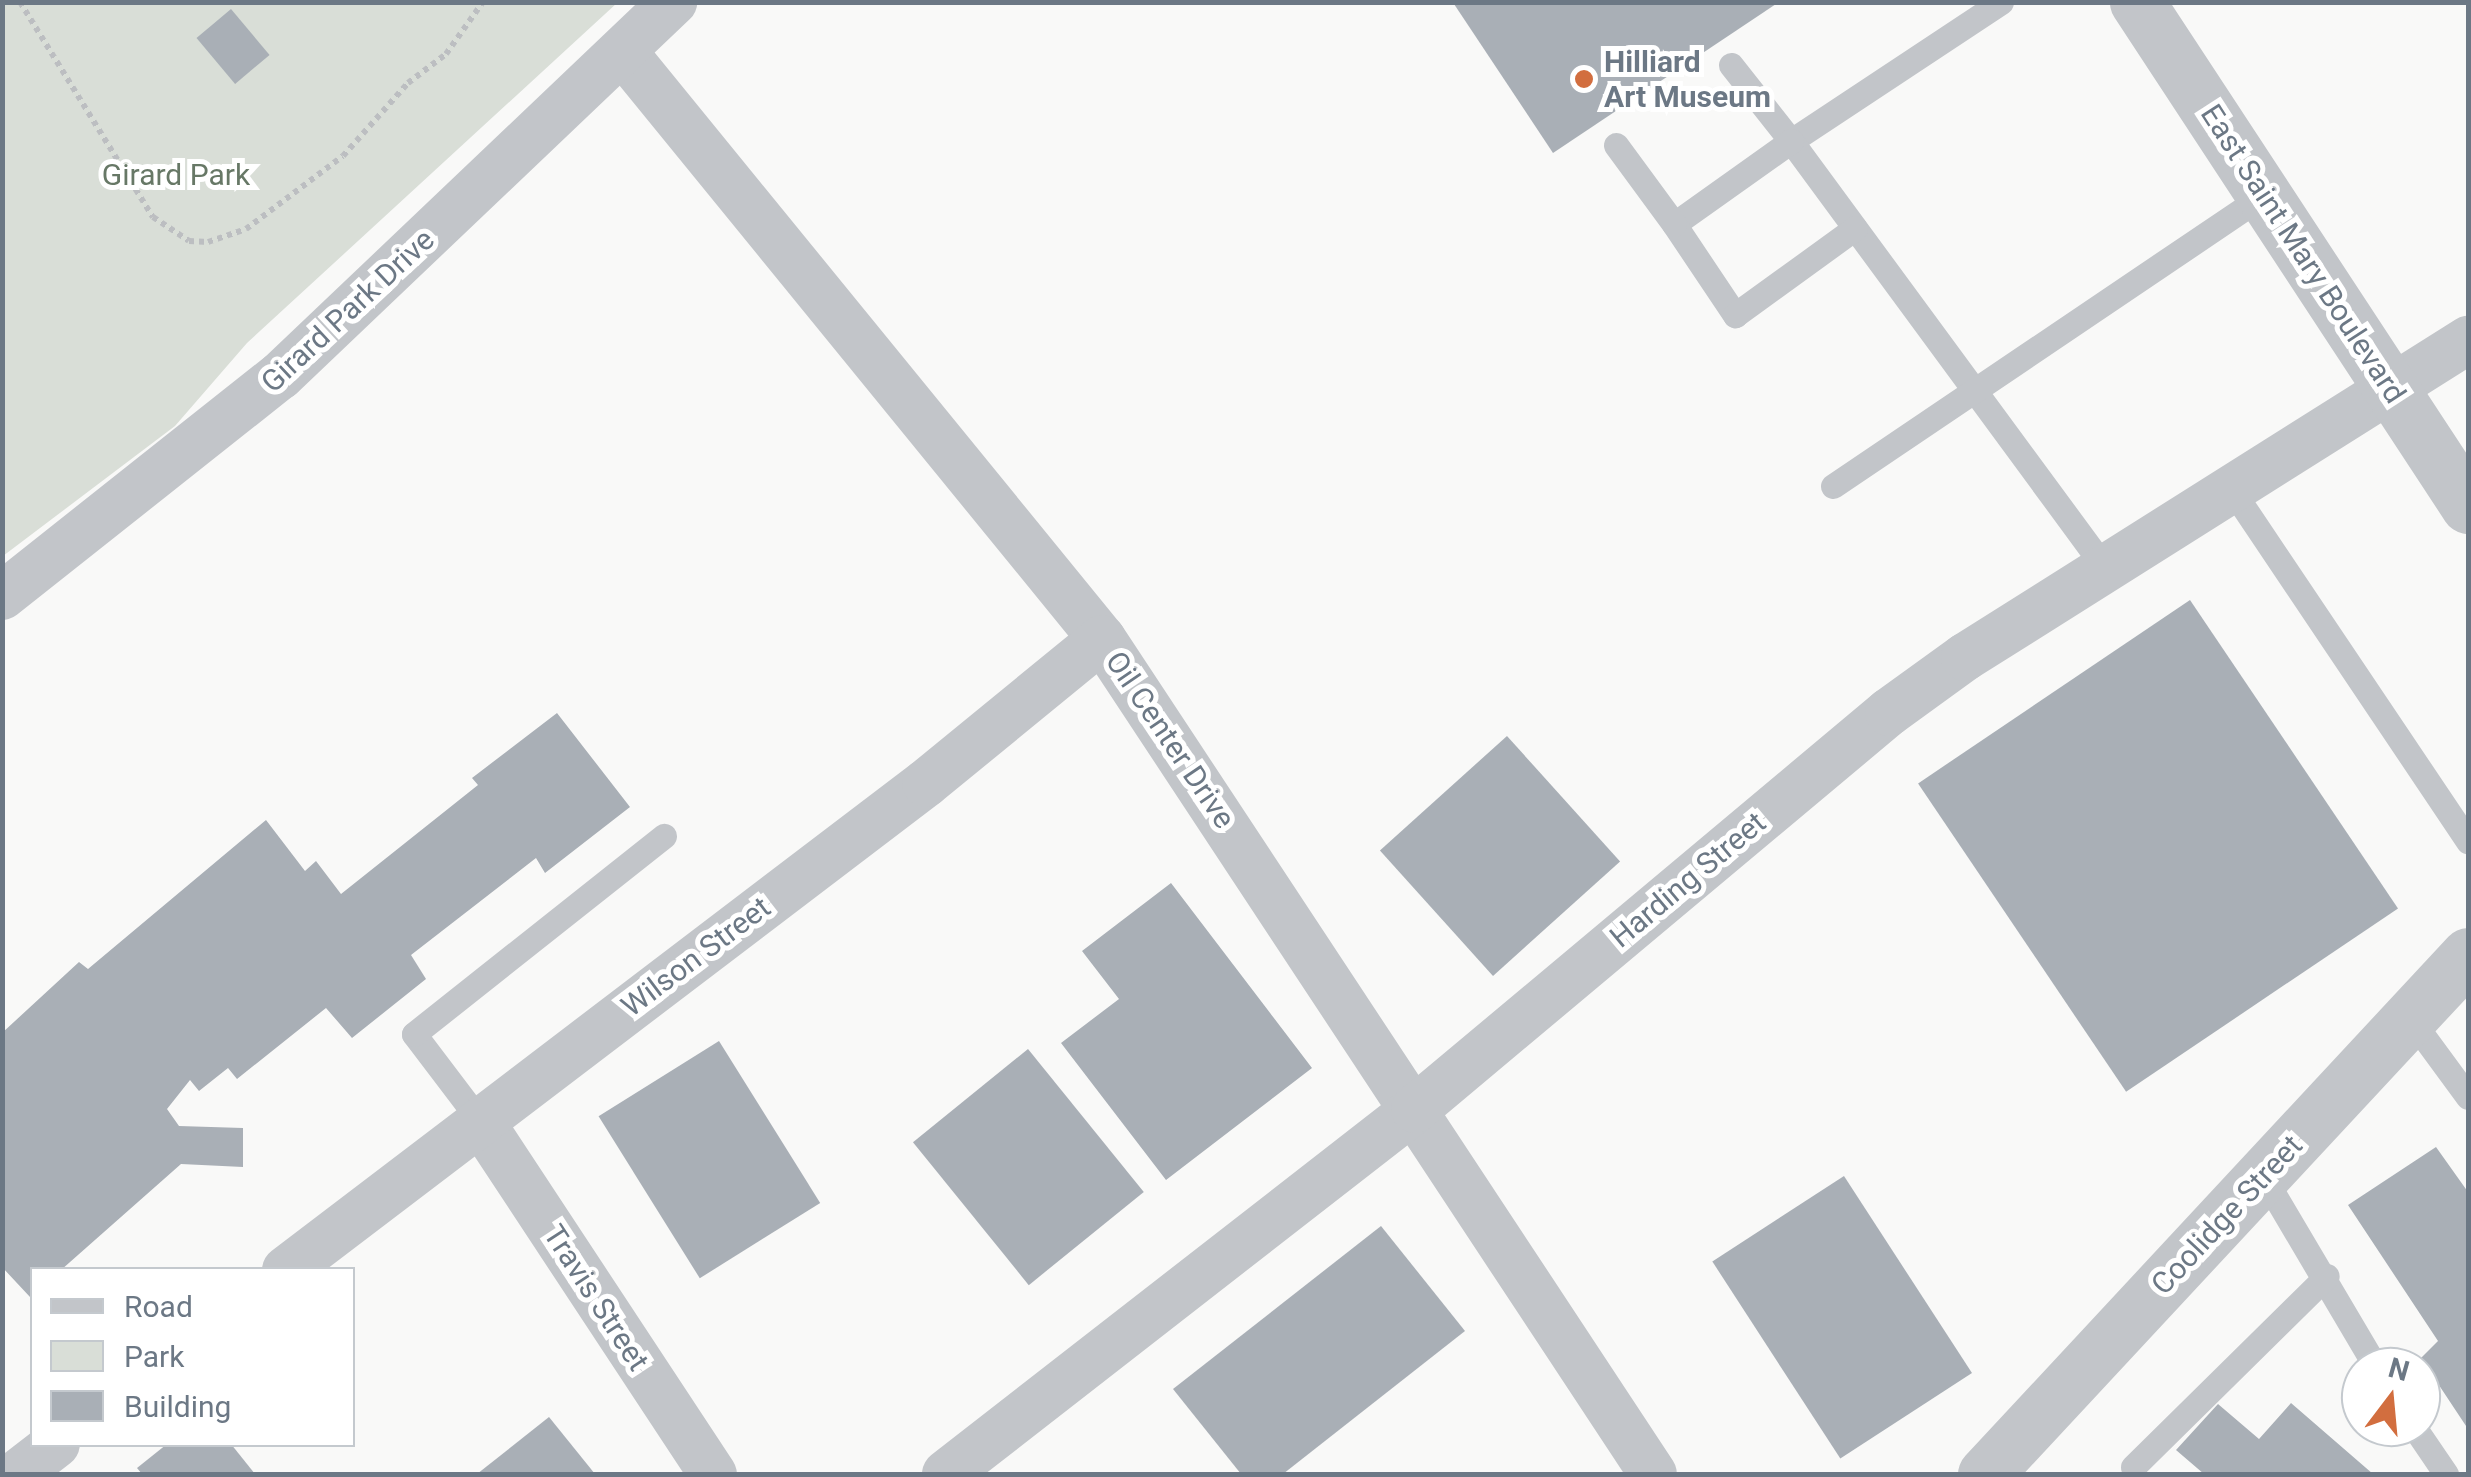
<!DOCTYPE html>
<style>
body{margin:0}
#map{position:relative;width:2471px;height:1477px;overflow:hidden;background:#f9f9f8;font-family:Roboto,sans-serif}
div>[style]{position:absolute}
.green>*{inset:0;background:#d9ded7}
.building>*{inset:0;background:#a9afb6;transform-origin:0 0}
.path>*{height:6px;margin-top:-3px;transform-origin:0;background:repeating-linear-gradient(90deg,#bcbec1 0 5px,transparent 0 10px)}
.service>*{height:25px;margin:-12.5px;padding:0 12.5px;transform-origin:12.5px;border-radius:12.5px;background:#c2c5c9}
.minor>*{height:48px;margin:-24px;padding:0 24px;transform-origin:24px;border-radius:24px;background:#c2c5c9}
.tertiary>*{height:55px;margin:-27.5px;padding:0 27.5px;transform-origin:27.5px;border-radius:27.5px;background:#c2c5c9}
.dots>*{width:28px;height:28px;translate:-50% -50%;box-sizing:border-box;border:5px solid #fff;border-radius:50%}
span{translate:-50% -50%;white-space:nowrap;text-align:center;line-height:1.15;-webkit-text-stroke:10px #fff;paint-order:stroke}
.poi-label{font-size:30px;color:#6c7885;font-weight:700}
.left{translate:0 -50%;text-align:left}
.park-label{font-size:30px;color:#677866}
.street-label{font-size:30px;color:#6c7885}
.frame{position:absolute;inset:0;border:5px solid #6c7885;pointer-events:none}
.legend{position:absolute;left:30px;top:1267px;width:325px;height:180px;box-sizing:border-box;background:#fff;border:2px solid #c4c9ce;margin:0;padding:12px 18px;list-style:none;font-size:30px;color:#6c7885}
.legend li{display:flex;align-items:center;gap:20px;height:50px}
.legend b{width:50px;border:2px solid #c4c9ce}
.north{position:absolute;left:2341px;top:1347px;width:100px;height:100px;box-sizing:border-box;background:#fff;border:2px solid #c4c9ce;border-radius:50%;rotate:16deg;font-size:28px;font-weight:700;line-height:40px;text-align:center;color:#6c7885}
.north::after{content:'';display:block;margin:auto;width:35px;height:45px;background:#d26e3f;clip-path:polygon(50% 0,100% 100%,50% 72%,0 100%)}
</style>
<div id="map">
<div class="green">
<div style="clip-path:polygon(3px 3px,617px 3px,247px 343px,175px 426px,3px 556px)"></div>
</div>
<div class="building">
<div style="clip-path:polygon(1779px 2px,1553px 153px,1454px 4px,1456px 2px)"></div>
<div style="left:231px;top:9px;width:60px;height:45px;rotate:50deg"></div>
<div style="left:2190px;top:600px;width:372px;height:328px;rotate:56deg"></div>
<div style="clip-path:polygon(557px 713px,630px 807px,545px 873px,536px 858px,411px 955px,426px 979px,352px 1038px,326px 1008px,237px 1079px,228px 1068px,199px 1091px,190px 1080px,167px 1109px,179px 1126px,243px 1128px,243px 1167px,181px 1164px,61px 1270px,32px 1270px,30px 1297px,2px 1267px,2px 1033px,79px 962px,88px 969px,266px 820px,305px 871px,316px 861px,341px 894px,478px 785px,472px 778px)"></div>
<div style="left:1507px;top:736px;width:169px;height:171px;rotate:48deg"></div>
<div style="clip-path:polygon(1171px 883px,1312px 1068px,1166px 1180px,1061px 1043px,1119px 999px,1082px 951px)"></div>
<div style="left:719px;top:1041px;width:191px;height:142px;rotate:58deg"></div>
<div style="left:1028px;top:1049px;width:184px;height:148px;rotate:51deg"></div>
<div style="clip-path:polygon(2436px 1147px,2468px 1192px,2468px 1429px,2421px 1358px,2438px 1341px,2348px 1205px)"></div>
<div style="left:1844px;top:1176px;width:235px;height:157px;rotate:57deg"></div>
<div style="clip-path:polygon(1381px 1226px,1465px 1331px,1283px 1474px,1241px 1474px,1173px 1389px)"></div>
<div style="clip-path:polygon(2291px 1403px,2373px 1474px,2204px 1474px,2176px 1450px,2218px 1404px,2259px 1439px)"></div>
<div style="clip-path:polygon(549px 1417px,595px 1474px,477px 1474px)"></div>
<div style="clip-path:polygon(167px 1444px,231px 1444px,255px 1474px,142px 1474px,137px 1468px)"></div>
</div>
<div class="path">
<div style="left:20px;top:2px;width:253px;rotate:58.3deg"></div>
<div style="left:153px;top:217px;width:43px;rotate:33.7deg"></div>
<div style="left:189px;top:241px;width:19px;rotate:3deg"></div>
<div style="left:208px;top:242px;width:40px;rotate:-18.9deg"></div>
<div style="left:246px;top:229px;width:121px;rotate:-37deg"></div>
<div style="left:343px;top:156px;width:98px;rotate:-48.3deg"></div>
<div style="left:408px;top:83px;width:48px;rotate:-37.3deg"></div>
<div style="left:446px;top:54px;width:64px;rotate:-54.6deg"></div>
</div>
<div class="service">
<div style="left:2001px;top:2px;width:252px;rotate:146.5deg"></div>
<div style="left:1791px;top:141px;width:530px;rotate:53.67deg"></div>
<div style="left:1731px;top:65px;width:97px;rotate:51.7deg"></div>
<div style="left:1791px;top:141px;width:143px;rotate:144.6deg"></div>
<div style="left:1674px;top:224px;width:110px;rotate:56.2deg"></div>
<div style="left:1735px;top:315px;width:148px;rotate:-35.9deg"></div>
<div style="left:1616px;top:145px;width:98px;rotate:53.7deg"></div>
<div style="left:1833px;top:486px;width:520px;rotate:-34.03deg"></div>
<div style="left:2230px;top:487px;width:427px;rotate:56.1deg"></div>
<div style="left:2410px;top:1018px;width:98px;rotate:53.7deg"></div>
<div style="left:480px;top:1121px;width:109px;rotate:-127.2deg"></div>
<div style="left:414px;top:1034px;width:319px;rotate:-38.4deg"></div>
<div style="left:2263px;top:1176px;width:222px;rotate:59.4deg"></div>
<div style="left:2414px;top:1427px;width:57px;rotate:55.8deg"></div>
<div style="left:2133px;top:1467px;width:272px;rotate:-44.6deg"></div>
</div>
<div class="minor">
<div style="left:624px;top:53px;width:756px;rotate:50.8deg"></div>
<div style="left:1102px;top:639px;width:1000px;rotate:56.58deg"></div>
<div style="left:2px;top:596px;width:355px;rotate:-38.4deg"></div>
<div style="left:280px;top:376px;width:543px;rotate:-43.58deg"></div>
<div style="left:480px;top:1121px;width:423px;rotate:56.6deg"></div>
<div style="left:286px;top:1270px;width:804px;rotate:-37.27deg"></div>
<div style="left:926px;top:783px;width:227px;rotate:-39.3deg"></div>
<div style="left:17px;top:1474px;width:49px;rotate:-37.6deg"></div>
<div style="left:946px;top:1474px;width:594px;rotate:-37.89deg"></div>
<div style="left:1415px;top:1109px;width:618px;rotate:-39.95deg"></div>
<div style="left:1889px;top:712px;width:94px;rotate:-35.9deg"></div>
<div style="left:1965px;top:657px;width:595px;rotate:-32.22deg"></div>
</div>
<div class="tertiary">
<div style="left:2137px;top:2px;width:603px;rotate:56.71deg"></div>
<div style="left:1985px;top:1474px;width:709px;rotate:-47.06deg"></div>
</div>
<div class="dots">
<div style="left:1584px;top:79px;background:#d26e3f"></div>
</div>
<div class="poi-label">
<span class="left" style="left:1604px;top:79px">Hilliard<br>Art Museum</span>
</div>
<div class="park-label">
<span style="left:176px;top:175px">Girard Park</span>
</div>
<div class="street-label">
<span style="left:2303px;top:254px;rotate:57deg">East Saint Mary Boulevard</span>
<span style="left:348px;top:311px;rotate:-43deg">Girard Park Drive</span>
<span style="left:1170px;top:740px;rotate:56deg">Oil Center Drive</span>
<span style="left:1688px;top:880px;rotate:-40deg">Harding Street</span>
<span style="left:696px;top:957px;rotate:-37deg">Wilson Street</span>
<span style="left:2227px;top:1215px;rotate:-47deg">Coolidge Street</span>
<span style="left:596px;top:1298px;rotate:57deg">Travis Street</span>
</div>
<div class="frame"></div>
<ul class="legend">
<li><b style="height:12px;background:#c2c5c9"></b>Road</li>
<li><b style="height:28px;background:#d9ded7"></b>Park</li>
<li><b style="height:28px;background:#a9afb6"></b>Building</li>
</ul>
<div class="north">N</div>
</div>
